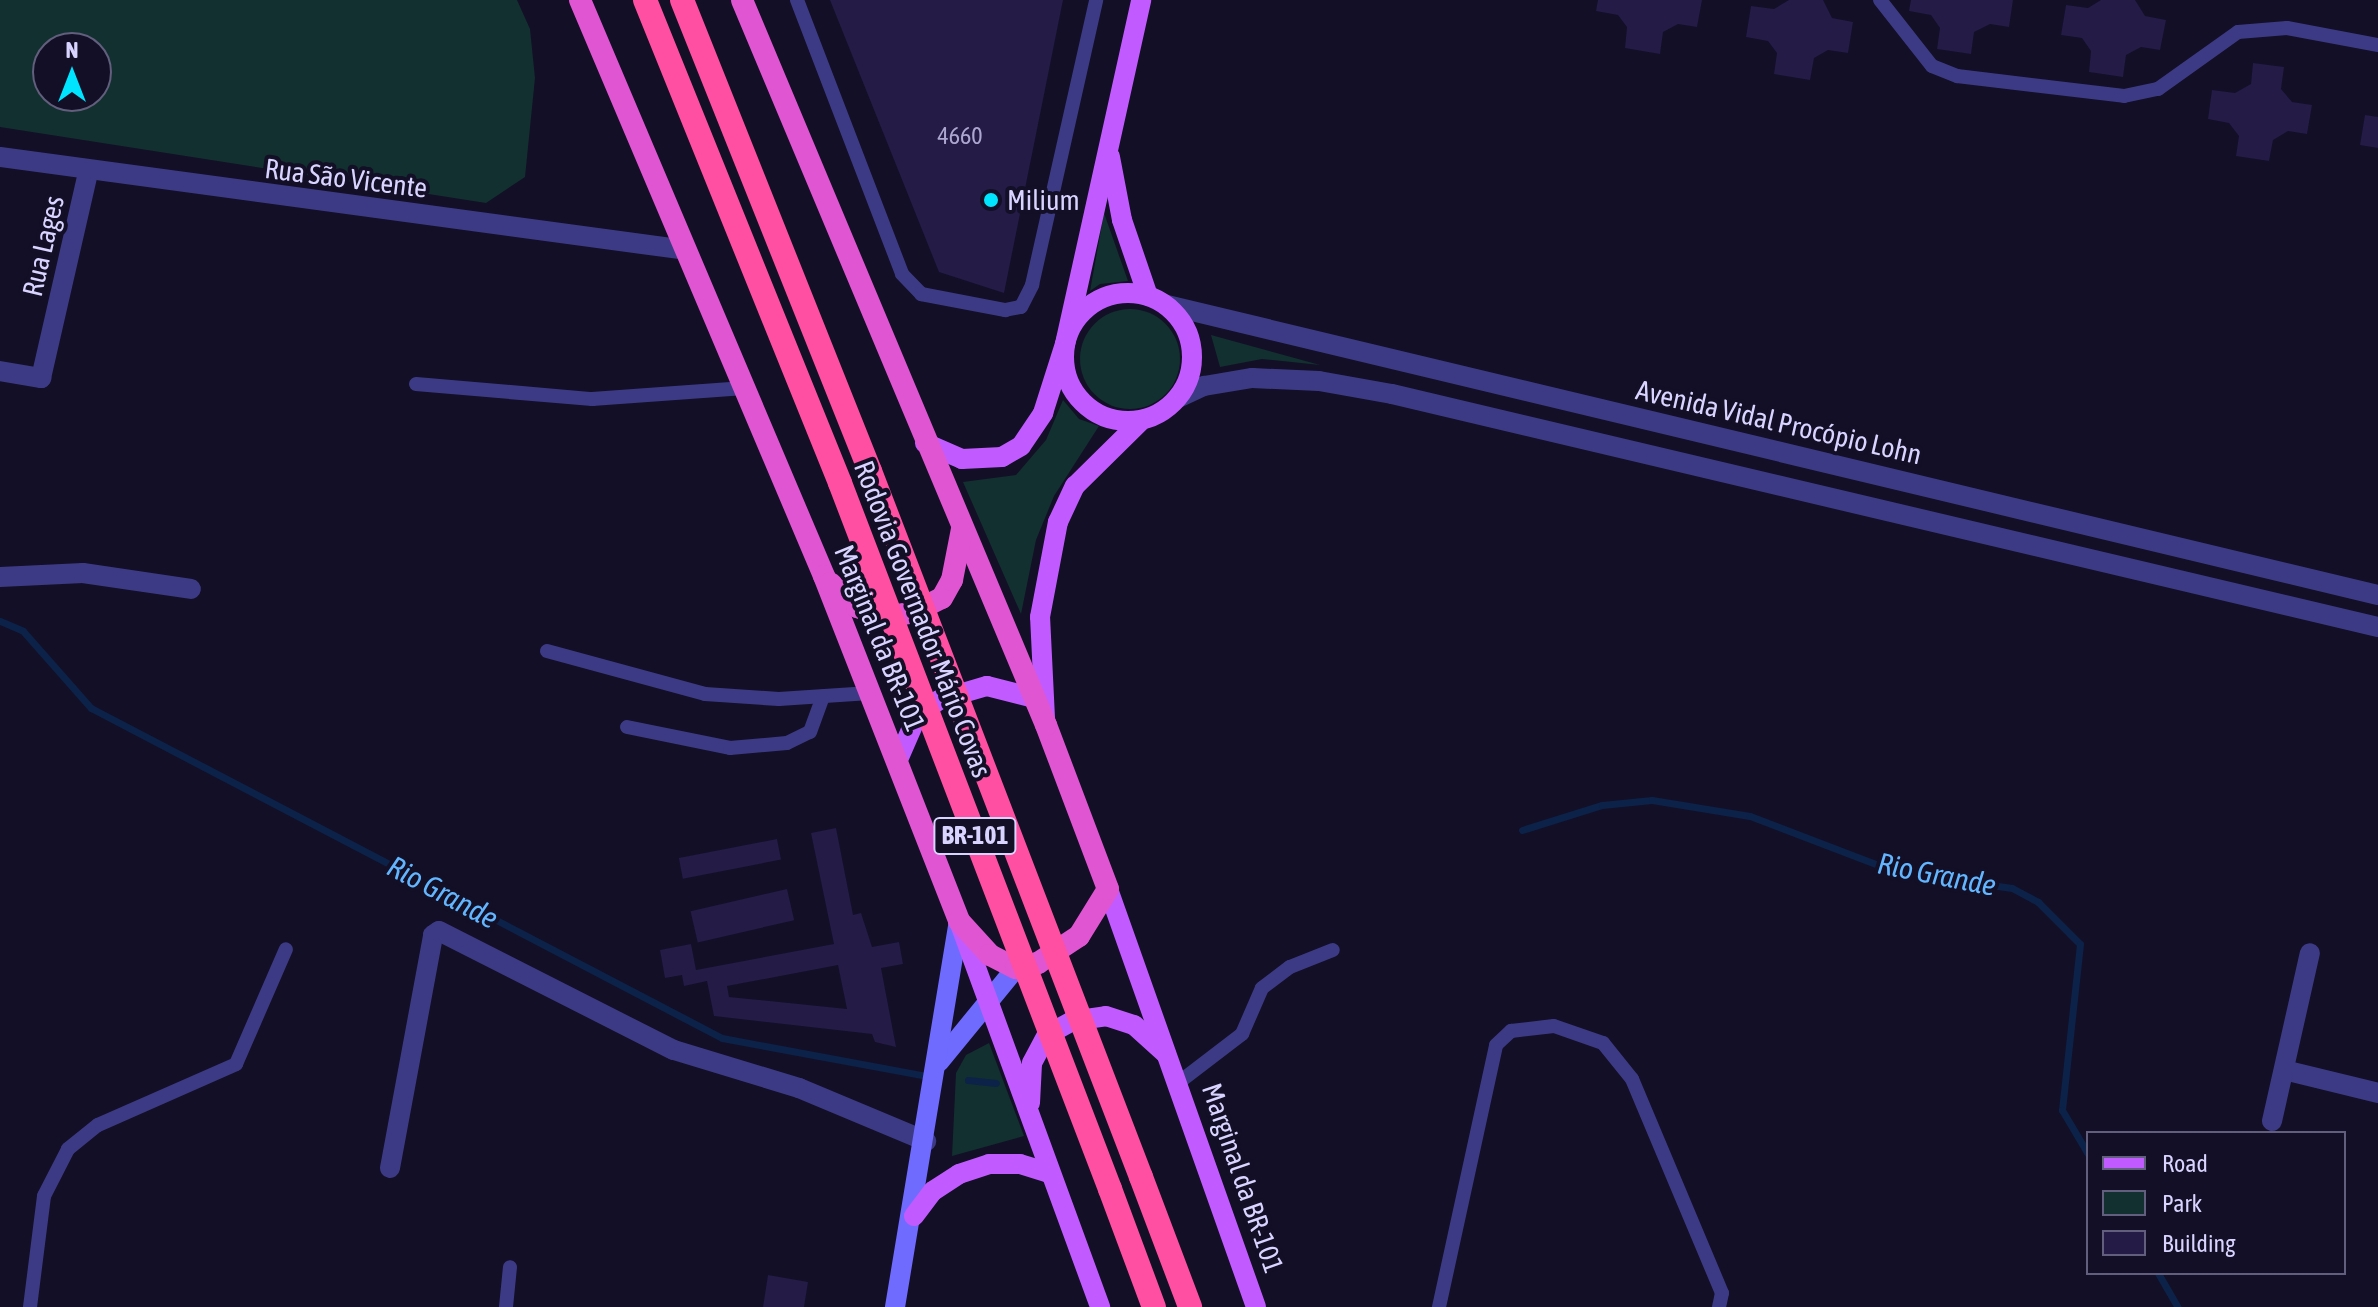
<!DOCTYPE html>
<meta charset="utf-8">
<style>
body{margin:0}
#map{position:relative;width:2378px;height:1307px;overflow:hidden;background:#130f26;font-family:"Asap Condensed",sans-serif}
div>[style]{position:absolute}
.green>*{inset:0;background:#12302f}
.round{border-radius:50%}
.stream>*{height:7px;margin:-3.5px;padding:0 3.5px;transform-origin:3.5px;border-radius:3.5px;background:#0c2248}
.building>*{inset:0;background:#241b47;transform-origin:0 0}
.service>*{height:14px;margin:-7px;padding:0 7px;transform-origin:7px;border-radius:7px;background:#3d3a85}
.minor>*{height:20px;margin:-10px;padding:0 10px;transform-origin:10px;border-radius:10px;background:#3d3a85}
.tertiary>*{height:20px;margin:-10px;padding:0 10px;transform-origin:10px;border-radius:10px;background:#3d3a85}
.secondary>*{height:20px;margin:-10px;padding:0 10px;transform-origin:10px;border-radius:10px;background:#6f6bff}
.primary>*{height:20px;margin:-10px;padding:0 10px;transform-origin:10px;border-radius:10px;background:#c25bff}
.primary>.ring{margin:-10px;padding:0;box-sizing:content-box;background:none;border:20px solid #c25bff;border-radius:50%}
.trunk>*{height:22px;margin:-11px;padding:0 11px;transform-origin:11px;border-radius:11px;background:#e055d1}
.motorway>*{height:24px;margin:-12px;padding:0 12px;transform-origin:12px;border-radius:12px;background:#ff4fa3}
.motorway-bridge>*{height:24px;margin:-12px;padding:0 12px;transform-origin:12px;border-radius:12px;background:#ff4fa3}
.dots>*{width:22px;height:22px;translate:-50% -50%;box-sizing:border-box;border:4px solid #130f26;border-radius:50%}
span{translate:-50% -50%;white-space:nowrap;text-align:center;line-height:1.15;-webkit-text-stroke:8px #130f26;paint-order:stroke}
.number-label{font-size:24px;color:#aca6d1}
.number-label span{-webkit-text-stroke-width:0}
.shield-label span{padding:2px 6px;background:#130f26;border:2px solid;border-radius:6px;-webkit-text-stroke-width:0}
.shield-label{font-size:26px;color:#d9d4ff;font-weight:700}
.street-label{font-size:28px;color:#d9d4ff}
.poi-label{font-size:28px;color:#d9d4ff}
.left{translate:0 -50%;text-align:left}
.water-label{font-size:30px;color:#62b6ff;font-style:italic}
.legend{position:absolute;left:2086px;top:1131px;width:260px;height:144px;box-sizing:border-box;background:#130f26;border:2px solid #625e7d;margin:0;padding:10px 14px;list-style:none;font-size:24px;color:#d9d4ff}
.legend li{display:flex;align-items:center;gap:16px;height:40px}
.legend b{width:40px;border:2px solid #625e7d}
.north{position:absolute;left:32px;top:32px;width:80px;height:80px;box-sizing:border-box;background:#130f26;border:2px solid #625e7d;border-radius:50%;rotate:0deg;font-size:22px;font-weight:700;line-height:32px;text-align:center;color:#d9d4ff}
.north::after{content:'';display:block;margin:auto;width:28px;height:36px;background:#00e5ff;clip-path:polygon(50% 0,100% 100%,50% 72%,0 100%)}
</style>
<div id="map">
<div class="green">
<div style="clip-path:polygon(evenodd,0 0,517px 0,530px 29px,535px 78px,525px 177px,486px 203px,0 127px,0 0,96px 48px,96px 96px,48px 96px,48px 48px,96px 48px)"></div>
<div style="clip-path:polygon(1104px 213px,1128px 281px,1100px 284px,1090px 291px)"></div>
<div class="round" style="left:1080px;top:309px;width:100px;height:100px"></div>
<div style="clip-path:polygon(1211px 335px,1320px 365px,1262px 359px,1220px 367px)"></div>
<div style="clip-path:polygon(1063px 400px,1079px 419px,1099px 426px,1054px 496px,1036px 540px,1021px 614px,963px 482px,1016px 475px,1046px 440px)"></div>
<div style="clip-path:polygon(989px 1043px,1024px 1136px,952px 1156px,956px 1073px,966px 1055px)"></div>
</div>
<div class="stream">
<div style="left:0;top:621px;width:25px;rotate:23deg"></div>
<div style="left:23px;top:631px;width:103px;rotate:48.6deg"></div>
<div style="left:91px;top:708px;width:712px;rotate:27.61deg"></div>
<div style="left:722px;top:1038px;width:209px;rotate:10.5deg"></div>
<div style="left:1522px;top:830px;width:84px;rotate:-17.4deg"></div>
<div style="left:1602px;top:805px;width:50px;rotate:-5.7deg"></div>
<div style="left:1652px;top:800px;width:99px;rotate:9.3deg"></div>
<div style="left:1750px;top:816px;width:154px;rotate:20.9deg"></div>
<div style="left:1894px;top:871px;width:119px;rotate:8.2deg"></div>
<div style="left:2012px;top:888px;width:30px;rotate:28deg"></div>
<div style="left:2038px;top:902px;width:59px;rotate:45deg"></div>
<div style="left:2080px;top:944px;width:167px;rotate:96.2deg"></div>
<div style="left:2062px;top:1110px;width:51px;rotate:59.4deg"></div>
<div style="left:968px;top:1080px;width:28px;rotate:6deg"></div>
<div style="left:2158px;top:1273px;width:39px;rotate:60deg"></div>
</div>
<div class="building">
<div style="clip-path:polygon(830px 0,1063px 0,1004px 293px,939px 272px)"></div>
<div style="clip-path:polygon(1598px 0,1702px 0,1697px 27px,1678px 24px,1663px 32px,1660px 54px,1625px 48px,1627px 27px,1618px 15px,1596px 11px)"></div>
<div style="clip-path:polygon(1789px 0,1823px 0,1832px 18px,1853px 22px,1848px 53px,1828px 50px,1814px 58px,1810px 80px,1774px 74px,1777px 53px,1768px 41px,1746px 37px,1751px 6px,1774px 9px)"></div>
<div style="clip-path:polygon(1911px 0,2013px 0,2009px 27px,1990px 24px,1974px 32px,1971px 54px,1937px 49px,1940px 28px,1931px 15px,1909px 11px)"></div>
<div style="clip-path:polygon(2101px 0,2135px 0,2145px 16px,2166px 20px,2160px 50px,2141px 47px,2126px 55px,2123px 77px,2089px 72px,2091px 51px,2082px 38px,2061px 35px,2066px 5px,2088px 8px)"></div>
<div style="clip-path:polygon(2253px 63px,2284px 67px,2281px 89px,2292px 102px,2312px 105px,2307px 134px,2288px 131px,2273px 140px,2269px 161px,2236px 156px,2239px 136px,2229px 123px,2208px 119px,2212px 90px,2235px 93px,2251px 84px)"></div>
<div style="clip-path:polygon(2365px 115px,2378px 117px,2378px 148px,2360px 145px)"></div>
<div style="clip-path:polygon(evenodd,836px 828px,853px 915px,861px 913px,872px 947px,899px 942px,903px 964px,881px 968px,896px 1047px,875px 1042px,872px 1034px,714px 1016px,707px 981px,684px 986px,682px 975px,665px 978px,660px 950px,691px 944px,696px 970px,834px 944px,811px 833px,836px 828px,838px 965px,847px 1009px,729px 997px,727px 986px,838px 965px)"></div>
<div style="left:777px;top:839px;width:21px;height:100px;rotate:79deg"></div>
<div style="left:787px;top:889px;width:32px;height:99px;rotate:77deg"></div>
<div style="clip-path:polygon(768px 1275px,808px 1282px,804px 1307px,763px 1307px)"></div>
</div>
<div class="service">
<div style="left:797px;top:0;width:293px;rotate:69deg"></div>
<div style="left:902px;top:274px;width:28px;rotate:46deg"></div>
<div style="left:921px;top:294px;width:86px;rotate:10.8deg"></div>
<div style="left:1005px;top:310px;width:16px;rotate:-11deg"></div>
<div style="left:1021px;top:307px;width:25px;rotate:-63deg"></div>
<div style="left:1032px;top:285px;width:292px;rotate:-77.3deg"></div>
<div style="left:1880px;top:0;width:84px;rotate:51.8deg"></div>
<div style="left:1932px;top:66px;width:27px;rotate:22deg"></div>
<div style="left:1957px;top:76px;width:168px;rotate:6.8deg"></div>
<div style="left:2124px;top:96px;width:35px;rotate:-12deg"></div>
<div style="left:2158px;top:89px;width:98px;rotate:-35.5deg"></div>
<div style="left:2238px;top:32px;width:49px;rotate:-4.7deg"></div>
<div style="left:2287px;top:28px;width:93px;rotate:10.6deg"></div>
<div style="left:416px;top:384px;width:177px;rotate:4.9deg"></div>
<div style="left:592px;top:399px;width:153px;rotate:-4.1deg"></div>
<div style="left:547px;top:651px;width:164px;rotate:15.2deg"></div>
<div style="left:705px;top:694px;width:74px;rotate:3.9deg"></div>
<div style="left:779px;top:699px;width:91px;rotate:-3.8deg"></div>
<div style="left:627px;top:727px;width:105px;rotate:11.5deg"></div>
<div style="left:730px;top:748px;width:57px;rotate:-5deg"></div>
<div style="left:787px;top:743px;width:25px;rotate:-26deg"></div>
<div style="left:810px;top:732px;width:38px;rotate:-70deg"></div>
<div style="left:1178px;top:1083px;width:81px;rotate:-37.4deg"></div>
<div style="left:1242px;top:1034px;width:50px;rotate:-66.5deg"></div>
<div style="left:1262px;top:988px;width:35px;rotate:-37deg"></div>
<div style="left:1290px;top:967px;width:46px;rotate:-21.6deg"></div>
<div style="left:30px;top:1307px;width:112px;rotate:-82.8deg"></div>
<div style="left:44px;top:1196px;width:53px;rotate:-62.9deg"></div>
<div style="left:68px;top:1149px;width:38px;rotate:-39deg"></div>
<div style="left:98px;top:1125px;width:151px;rotate:-23.8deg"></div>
<div style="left:236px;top:1064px;width:125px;rotate:-66.5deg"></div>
<div style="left:506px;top:1307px;width:40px;rotate:-84.3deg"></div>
<div style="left:1439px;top:1307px;width:268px;rotate:-77.7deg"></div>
<div style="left:1496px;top:1045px;width:21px;rotate:-43deg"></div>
<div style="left:1511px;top:1031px;width:43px;rotate:-6.6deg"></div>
<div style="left:1554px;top:1026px;width:52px;rotate:19.1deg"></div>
<div style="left:1603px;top:1043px;width:46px;rotate:51.1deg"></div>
<div style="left:1632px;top:1079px;width:232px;rotate:67.2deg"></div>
<div style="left:1722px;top:1293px;width:14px;rotate:102deg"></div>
</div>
<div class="minor">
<div style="left:0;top:157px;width:692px;rotate:7.72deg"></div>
<div style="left:0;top:371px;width:42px;rotate:9.7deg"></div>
<div style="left:41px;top:378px;width:211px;rotate:-77.1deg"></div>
<div style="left:0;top:577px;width:83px;rotate:-2.8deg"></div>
<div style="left:83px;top:573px;width:109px;rotate:8.4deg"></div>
<div style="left:2284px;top:1070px;width:97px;rotate:13.7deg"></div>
<div style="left:2272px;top:1121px;width:172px;rotate:-77.3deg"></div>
<div style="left:390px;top:1168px;width:237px;rotate:-79.5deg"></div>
<div style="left:433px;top:935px;width:7px;rotate:-34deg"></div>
<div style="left:439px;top:931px;width:263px;rotate:26.9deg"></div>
<div style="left:674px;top:1050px;width:131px;rotate:16.9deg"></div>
<div style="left:799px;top:1088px;width:138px;rotate:22.7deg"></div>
</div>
<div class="tertiary">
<div style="left:1167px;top:305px;width:1245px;rotate:13.47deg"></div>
<div style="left:1178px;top:398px;width:29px;rotate:-25deg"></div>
<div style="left:1204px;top:386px;width:49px;rotate:-9.5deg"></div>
<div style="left:1252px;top:378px;width:67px;rotate:2.6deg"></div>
<div style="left:1319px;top:381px;width:74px;rotate:10.1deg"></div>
<div style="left:1392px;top:394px;width:1013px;rotate:13.3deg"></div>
</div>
<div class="secondary">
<div style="left:939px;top:1062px;width:122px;rotate:-50.7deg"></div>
<div style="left:895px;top:1307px;width:391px;rotate:-80.6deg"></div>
</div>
<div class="primary">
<div style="left:1110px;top:157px;width:64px;rotate:79.2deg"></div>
<div style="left:1122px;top:220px;width:80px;rotate:71.1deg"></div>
<div class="ring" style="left:1064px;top:293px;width:108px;height:108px"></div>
<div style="left:925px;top:443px;width:40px;rotate:23.4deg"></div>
<div style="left:962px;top:459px;width:40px;rotate:-2.9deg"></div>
<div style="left:1002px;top:457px;width:22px;rotate:-30deg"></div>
<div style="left:1021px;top:446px;width:40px;rotate:-56deg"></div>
<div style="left:1043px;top:413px;width:72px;rotate:-72.3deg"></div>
<div style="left:1065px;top:344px;width:352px;rotate:-77.5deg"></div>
<div style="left:1045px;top:718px;width:101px;rotate:-92.8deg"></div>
<div style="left:1040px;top:617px;width:97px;rotate:-79.3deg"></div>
<div style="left:1058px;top:522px;width:40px;rotate:-65deg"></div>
<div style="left:1075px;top:486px;width:94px;rotate:-44.6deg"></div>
<div style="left:897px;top:762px;width:50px;rotate:-66.5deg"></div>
<div style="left:917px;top:716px;width:27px;rotate:-36deg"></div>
<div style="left:939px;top:700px;width:50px;rotate:-16.3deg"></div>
<div style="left:987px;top:686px;width:49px;rotate:14.3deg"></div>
<div style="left:1108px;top:889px;width:443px;rotate:70.5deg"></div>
<div style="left:960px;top:924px;width:408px;rotate:69.9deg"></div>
<div style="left:1030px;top:1103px;width:40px;rotate:-87.1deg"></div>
<div style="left:1032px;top:1063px;width:32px;rotate:-62deg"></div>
<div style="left:1047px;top:1035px;width:29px;rotate:-29deg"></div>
<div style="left:1072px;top:1021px;width:34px;rotate:-8deg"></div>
<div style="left:1106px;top:1016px;width:29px;rotate:18deg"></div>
<div style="left:1134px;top:1025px;width:43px;rotate:42.2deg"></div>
<div style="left:914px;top:1216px;width:31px;rotate:-53deg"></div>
<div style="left:933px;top:1191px;width:31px;rotate:-33deg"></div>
<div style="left:959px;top:1174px;width:32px;rotate:-18deg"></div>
<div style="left:989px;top:1164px;width:31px"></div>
<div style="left:1020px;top:1164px;width:31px;rotate:17deg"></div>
</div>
<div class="trunk">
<div style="left:580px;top:0;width:626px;rotate:67.04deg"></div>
<div style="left:824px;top:576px;width:370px;rotate:68.6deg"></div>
<div style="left:959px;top:921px;width:46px;rotate:47.6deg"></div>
<div style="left:990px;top:955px;width:29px;rotate:27deg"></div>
<div style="left:1016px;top:968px;width:23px;rotate:-13deg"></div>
<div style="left:1038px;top:963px;width:49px;rotate:-33.4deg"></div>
<div style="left:1079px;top:936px;width:55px;rotate:-58.3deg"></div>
<div style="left:1108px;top:889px;width:175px;rotate:-110.7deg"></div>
<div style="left:1046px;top:725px;width:786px;rotate:-112.75deg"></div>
<div style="left:830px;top:583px;width:36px;rotate:42deg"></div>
<div style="left:857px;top:607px;width:29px;rotate:20deg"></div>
<div style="left:884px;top:617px;width:30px;rotate:-9deg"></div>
<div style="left:914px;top:612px;width:31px;rotate:-27deg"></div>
<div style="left:942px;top:598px;width:21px;rotate:-61deg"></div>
<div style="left:952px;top:580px;width:52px;rotate:-78.9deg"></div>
</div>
<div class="motorway">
<div style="left:645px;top:0;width:521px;rotate:68.01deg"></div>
<div style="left:682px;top:0;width:507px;rotate:68.24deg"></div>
<div style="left:1141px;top:1177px;width:139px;rotate:69.3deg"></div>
<div style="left:1110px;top:1189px;width:126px;rotate:69.6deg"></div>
</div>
<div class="motorway-bridge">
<div style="left:870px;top:471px;width:756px;rotate:69deg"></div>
<div style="left:840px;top:483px;width:756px;rotate:69.07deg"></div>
</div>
<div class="dots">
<div style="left:991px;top:200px;background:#00e5ff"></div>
</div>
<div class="number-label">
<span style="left:960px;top:136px">4660</span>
</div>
<div class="shield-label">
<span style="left:975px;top:836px">BR-101</span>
</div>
<div class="street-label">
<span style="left:346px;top:178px;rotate:7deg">Rua São Vicente</span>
<span style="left:43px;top:246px;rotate:-77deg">Rua Lages</span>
<span style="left:1779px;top:422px;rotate:13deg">Avenida Vidal Procópio Lohn</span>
<span style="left:923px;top:619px;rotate:69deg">Rodovia Governador Mário Covas</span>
<span style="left:880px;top:638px;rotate:68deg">Marginal da BR-101</span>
<span style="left:1243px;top:1178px;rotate:71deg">Marginal da BR-101</span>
</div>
<div class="poi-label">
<span class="left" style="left:1007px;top:200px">Milium</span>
</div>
<div class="water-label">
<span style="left:1937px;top:874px;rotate:11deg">Rio Grande</span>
<span style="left:443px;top:892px;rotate:28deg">Rio Grande</span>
</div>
<ul class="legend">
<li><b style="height:10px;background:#c25bff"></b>Road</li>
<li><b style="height:22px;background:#12302f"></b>Park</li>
<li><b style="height:22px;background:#241b47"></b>Building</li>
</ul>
<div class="north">N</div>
</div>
